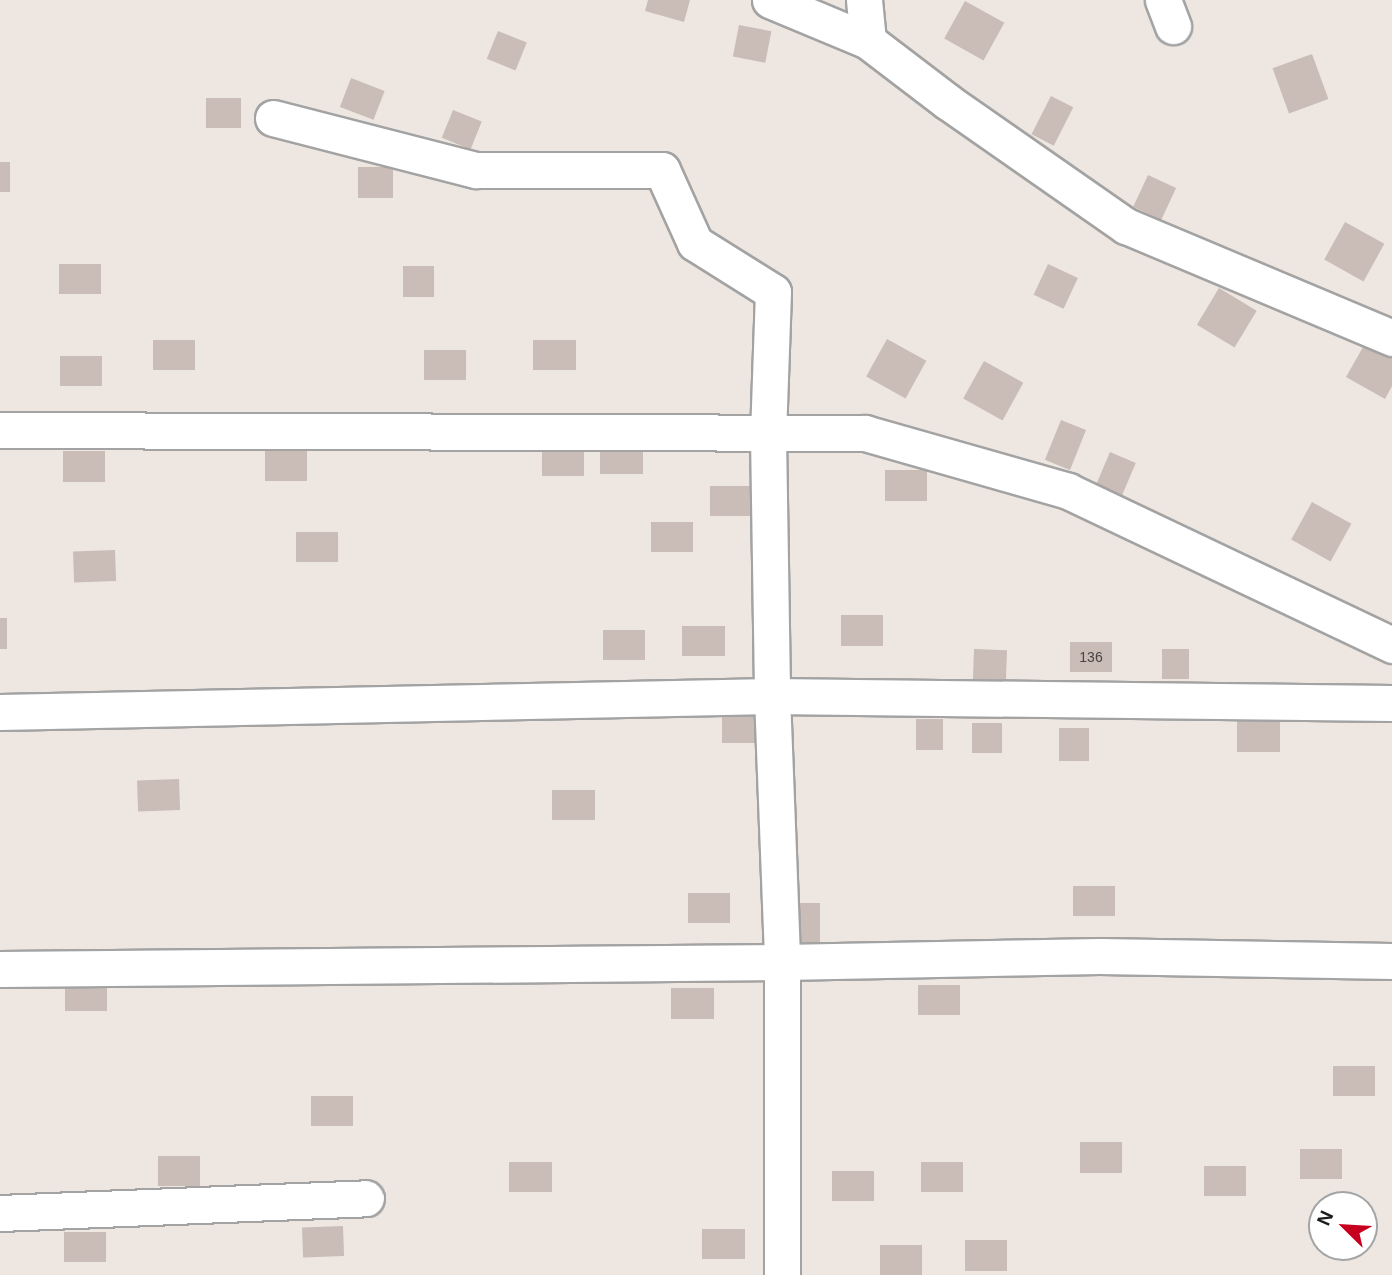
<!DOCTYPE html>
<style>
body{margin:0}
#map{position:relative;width:1392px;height:1275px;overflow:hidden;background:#eee7e1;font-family:Arial,sans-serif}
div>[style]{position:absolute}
.building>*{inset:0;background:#cabcb7;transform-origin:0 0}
.roads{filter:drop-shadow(2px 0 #a3a3a3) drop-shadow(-2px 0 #a3a3a3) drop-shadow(0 2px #a3a3a3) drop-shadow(0 -2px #a3a3a3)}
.minor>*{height:35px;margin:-17.5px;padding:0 17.5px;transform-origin:17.5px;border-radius:17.5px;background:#fff}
span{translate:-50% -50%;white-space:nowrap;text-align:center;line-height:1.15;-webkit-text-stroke:7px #fff;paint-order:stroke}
.number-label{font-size:14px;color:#484443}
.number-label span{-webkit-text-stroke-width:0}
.north{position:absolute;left:1308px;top:1191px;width:70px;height:70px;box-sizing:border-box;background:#fff;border:2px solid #a4a4a4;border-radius:50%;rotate:294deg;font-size:19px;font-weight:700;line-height:28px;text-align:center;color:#1c1c1c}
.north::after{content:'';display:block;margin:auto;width:24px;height:32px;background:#c80020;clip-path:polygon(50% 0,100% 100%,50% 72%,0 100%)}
</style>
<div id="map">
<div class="building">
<div style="clip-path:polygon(648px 0,690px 0,684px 22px,645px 11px)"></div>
<div style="left:965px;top:1px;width:45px;height:43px;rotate:29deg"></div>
<div style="left:739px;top:25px;width:33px;height:32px;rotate:11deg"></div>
<div style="left:498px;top:31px;width:31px;height:30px;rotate:22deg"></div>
<div style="left:1312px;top:54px;width:48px;height:42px;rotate:70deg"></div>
<div style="left:351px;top:78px;width:36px;height:31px;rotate:21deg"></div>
<div style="left:1051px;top:96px;width:25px;height:43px;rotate:27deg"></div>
<div style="left:241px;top:98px;width:30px;height:35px;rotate:90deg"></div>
<div style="left:453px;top:110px;width:31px;height:30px;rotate:22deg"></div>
<div style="left:0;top:162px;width:10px;height:30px"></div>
<div style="left:393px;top:167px;width:31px;height:35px;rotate:90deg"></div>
<div style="left:1148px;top:175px;width:31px;height:35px;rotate:25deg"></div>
<div style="left:1345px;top:222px;width:45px;height:43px;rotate:29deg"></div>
<div style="left:59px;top:264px;width:42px;height:30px"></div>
<div style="left:1048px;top:264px;width:33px;height:34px;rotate:25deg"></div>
<div style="left:403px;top:266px;width:31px;height:31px"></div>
<div style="left:1219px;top:288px;width:44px;height:43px;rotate:31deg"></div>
<div style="left:887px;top:339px;width:45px;height:43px;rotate:29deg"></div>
<div style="left:153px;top:340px;width:42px;height:30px"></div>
<div style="left:533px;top:340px;width:43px;height:30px"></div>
<div style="clip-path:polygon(1367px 340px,1392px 354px,1392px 386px,1385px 399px,1346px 377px)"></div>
<div style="left:424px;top:350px;width:42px;height:30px"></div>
<div style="left:60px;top:356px;width:42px;height:30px"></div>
<div style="left:984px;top:361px;width:45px;height:43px;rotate:29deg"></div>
<div style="left:1061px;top:420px;width:27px;height:43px;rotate:22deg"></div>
<div style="left:600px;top:444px;width:43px;height:30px"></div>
<div style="left:542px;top:446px;width:42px;height:30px"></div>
<div style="left:63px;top:451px;width:42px;height:31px"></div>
<div style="left:265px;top:451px;width:42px;height:30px"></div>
<div style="left:1110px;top:452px;width:28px;height:43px;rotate:23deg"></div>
<div style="left:885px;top:470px;width:42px;height:31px"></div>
<div style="left:710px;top:486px;width:42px;height:30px"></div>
<div style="left:1312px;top:502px;width:45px;height:43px;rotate:29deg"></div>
<div style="left:651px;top:522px;width:42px;height:30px"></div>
<div style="left:296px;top:532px;width:42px;height:30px"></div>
<div style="left:115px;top:550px;width:31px;height:42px;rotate:88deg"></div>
<div style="left:841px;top:615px;width:42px;height:31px"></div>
<div style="left:0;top:618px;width:7px;height:31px"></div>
<div style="left:682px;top:626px;width:43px;height:30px"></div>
<div style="left:645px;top:630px;width:30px;height:42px;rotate:90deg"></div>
<div style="left:1070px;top:642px;width:42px;height:30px"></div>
<div style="left:974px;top:649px;width:33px;height:31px;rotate:2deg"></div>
<div style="left:1162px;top:649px;width:27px;height:30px"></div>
<div style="left:764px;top:712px;width:31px;height:42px;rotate:90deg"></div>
<div style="left:916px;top:719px;width:27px;height:31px"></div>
<div style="left:1280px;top:721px;width:31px;height:43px;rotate:90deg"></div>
<div style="left:1002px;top:723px;width:30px;height:30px;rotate:90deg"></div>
<div style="left:1059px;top:728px;width:30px;height:33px"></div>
<div style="left:179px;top:779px;width:31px;height:42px;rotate:88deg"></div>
<div style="left:552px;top:790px;width:43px;height:30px"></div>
<div style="left:1115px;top:886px;width:30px;height:42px;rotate:90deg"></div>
<div style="left:730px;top:893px;width:30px;height:42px;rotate:90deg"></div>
<div style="left:790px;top:903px;width:30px;height:42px"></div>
<div style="left:65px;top:981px;width:42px;height:30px"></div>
<div style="left:960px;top:985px;width:30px;height:42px;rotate:90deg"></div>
<div style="left:671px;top:988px;width:43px;height:31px"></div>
<div style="left:1375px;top:1066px;width:30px;height:42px;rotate:90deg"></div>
<div style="left:311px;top:1096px;width:42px;height:30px"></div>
<div style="left:1080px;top:1142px;width:42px;height:31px"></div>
<div style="left:1300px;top:1149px;width:42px;height:30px"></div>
<div style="left:158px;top:1156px;width:42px;height:30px"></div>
<div style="left:509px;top:1162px;width:43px;height:30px"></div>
<div style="left:921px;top:1162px;width:42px;height:30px"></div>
<div style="left:1246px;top:1166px;width:30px;height:42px;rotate:90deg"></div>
<div style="left:832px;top:1171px;width:42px;height:30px"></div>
<div style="left:343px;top:1226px;width:30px;height:41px;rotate:88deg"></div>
<div style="left:702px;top:1229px;width:43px;height:30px"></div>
<div style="left:64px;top:1232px;width:42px;height:30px"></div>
<div style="left:965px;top:1240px;width:42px;height:31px"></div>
<div style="left:922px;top:1245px;width:30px;height:42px;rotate:90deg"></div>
</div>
<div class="roads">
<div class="minor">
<div style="left:770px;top:0;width:106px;rotate:22.7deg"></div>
<div style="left:868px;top:41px;width:101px;rotate:37.3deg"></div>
<div style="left:948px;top:102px;width:217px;rotate:34.9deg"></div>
<div style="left:1126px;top:226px;width:289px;rotate:22.8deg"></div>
<div style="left:864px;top:0;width:41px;rotate:84.4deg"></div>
<div style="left:1163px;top:0;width:28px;rotate:69deg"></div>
<div style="left:273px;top:118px;width:210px;rotate:14.4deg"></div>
<div style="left:476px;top:170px;width:186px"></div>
<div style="left:662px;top:170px;width:80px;rotate:65.7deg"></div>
<div style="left:695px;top:243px;width:92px;rotate:32.1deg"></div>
<div style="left:773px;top:292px;width:143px;rotate:92deg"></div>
<div style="left:768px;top:435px;width:261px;rotate:89.1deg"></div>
<div style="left:772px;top:696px;width:266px;rotate:87.8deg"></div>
<div style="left:782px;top:962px;width:313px;rotate:90deg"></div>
<div style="left:0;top:430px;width:865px;rotate:0.2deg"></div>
<div style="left:865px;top:433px;width:211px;rotate:15.9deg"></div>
<div style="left:1068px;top:491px;width:359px;rotate:25.4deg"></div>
<div style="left:0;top:712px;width:772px;rotate:-1.19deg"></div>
<div style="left:772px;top:696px;width:620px;rotate:0.65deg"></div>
<div style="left:0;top:969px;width:782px;rotate:-0.51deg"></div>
<div style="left:782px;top:962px;width:318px;rotate:-1.1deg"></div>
<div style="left:1100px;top:956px;width:292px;rotate:1deg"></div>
<div style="left:0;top:1213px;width:366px;rotate:-2.3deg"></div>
</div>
</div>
<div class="number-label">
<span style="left:1091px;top:657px">136</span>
</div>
<div class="north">N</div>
</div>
